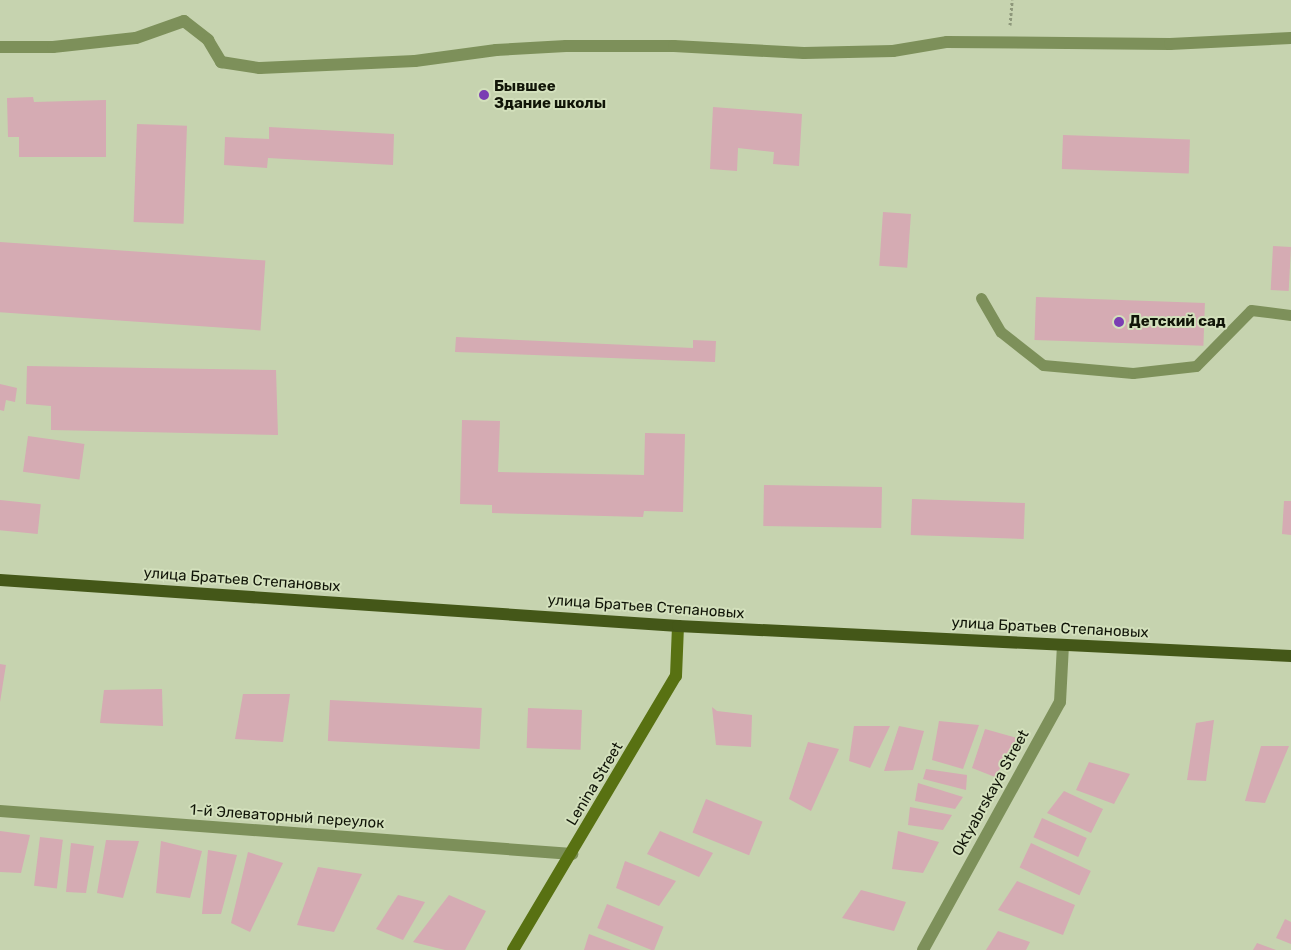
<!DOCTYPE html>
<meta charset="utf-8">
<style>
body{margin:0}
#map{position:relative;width:1291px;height:950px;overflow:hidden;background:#c6d3af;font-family:Rubik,sans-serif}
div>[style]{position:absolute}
.building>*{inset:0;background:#d5abb3;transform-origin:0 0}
.path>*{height:3px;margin-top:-1.5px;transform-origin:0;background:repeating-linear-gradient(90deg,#8e987b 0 2.5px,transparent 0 5px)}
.lane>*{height:11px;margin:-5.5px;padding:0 5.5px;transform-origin:5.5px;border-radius:5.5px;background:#7d905a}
.street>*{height:12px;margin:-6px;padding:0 6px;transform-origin:6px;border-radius:6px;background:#7d905a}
.secondary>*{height:12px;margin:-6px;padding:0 6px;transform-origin:6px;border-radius:6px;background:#587112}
.primary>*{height:12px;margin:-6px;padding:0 6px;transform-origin:6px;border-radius:6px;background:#445718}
.dots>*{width:14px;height:14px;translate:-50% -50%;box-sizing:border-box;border:2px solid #d3e0bc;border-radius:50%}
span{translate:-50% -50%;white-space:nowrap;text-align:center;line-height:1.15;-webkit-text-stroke:4px #d3e0bc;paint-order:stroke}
.poi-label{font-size:15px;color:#111508;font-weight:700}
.left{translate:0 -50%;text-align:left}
.street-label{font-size:15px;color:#111508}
</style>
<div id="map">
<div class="building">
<div style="clip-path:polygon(33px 97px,34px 102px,106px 100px,106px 157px,19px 157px,19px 137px,8px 137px,7px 98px)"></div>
<div style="clip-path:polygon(713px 107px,802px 114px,799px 166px,773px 164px,774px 152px,738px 148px,737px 171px,710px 169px)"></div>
<div style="left:137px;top:124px;width:50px;height:98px;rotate:2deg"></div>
<div style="clip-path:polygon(269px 127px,394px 134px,393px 165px,268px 158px,267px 168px,224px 165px,225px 137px,269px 139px)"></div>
<div style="left:1063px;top:135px;width:127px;height:34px;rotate:2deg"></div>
<div style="left:883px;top:212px;width:28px;height:54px;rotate:4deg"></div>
<div style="left:0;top:242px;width:266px;height:70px;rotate:4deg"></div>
<div style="left:1273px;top:246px;width:18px;height:44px;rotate:3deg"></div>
<div style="left:1036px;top:297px;width:169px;height:43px;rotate:2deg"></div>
<div style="clip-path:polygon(456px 337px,693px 348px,693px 340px,716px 341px,715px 362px,455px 352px)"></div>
<div style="clip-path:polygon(27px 366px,276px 370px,278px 435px,51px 430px,51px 406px,26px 404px)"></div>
<div style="clip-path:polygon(0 384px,17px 388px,15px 402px,6px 400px,4px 411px,0 410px)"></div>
<div style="clip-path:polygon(462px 420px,500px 421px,498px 472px,644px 475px,645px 433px,685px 434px,683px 512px,644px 511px,643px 517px,492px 513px,492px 505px,460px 504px)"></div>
<div style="left:28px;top:436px;width:57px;height:36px;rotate:8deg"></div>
<div style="left:764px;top:485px;width:118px;height:41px;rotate:1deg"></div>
<div style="left:912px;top:499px;width:113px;height:36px;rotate:2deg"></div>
<div style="left:0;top:500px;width:41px;height:30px;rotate:6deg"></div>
<div style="clip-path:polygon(1284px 501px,1291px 501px,1291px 535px,1282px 534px)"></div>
<div style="left:0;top:664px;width:6px;height:50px;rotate:9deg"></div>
<div style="clip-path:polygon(162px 689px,163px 726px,100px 723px,104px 690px)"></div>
<div style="clip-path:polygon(243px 694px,290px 694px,283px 742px,235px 739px)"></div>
<div style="left:330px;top:700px;width:152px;height:41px;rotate:3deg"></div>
<div style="clip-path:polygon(712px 707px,717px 711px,752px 715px,751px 747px,716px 745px)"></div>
<div style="left:528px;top:708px;width:54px;height:40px;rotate:2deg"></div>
<div style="clip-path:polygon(1214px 720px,1206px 781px,1187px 780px,1196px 723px)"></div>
<div style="clip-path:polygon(939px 721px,979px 725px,963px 769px,932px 760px)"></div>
<div style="clip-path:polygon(854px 726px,890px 726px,870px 768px,849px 761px)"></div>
<div style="clip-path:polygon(899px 726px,924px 731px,913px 770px,884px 771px)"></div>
<div style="clip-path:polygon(985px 729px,1017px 738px,995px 777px,972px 768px)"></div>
<div style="clip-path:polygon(808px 742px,839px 749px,811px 811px,789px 799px)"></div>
<div style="clip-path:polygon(1261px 746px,1289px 746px,1265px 803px,1245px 801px)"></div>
<div style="clip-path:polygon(1089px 762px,1130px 774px,1114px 804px,1076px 790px)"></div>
<div style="clip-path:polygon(926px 769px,967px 775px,966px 790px,923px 779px)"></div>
<div style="clip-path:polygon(918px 783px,963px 797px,955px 809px,915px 801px)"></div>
<div style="clip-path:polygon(1064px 791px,1103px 809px,1091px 833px,1047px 813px)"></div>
<div style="left:706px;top:799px;width:61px;height:36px;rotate:22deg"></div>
<div style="clip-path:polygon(910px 807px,952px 815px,943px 830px,908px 825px)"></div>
<div style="left:1042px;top:818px;width:49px;height:21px;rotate:24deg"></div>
<div style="clip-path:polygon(0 831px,30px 835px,21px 873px,0 872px)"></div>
<div style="clip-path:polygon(660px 831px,713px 853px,699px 877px,647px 854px)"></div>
<div style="clip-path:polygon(898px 831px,939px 842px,923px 873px,892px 869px)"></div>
<div style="left:40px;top:837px;width:23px;height:49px;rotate:7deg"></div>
<div style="clip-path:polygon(106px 840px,139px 841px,123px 898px,97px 893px)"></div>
<div style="clip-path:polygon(161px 841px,202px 851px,190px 898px,156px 893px)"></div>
<div style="clip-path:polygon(71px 843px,94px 846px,86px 893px,66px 892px)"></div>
<div style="left:1031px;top:843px;width:66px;height:27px;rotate:25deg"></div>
<div style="clip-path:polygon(208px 850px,237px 855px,221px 914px,202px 914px)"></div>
<div style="clip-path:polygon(248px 852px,283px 863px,250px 932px,231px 923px)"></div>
<div style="clip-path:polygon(625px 861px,676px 881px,659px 906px,616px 888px)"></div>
<div style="clip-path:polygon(318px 867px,362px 874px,334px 932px,297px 925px)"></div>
<div style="clip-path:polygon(1017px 881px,1075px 905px,1063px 935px,998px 910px)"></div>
<div style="clip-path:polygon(861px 890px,906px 902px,894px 931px,842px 918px)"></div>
<div style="clip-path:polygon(398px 895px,425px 902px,403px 940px,376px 929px)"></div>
<div style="clip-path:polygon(449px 895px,486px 911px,465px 950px,445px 950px,413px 942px)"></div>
<div style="left:607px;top:904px;width:61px;height:26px;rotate:22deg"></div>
<div style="clip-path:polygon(1285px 919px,1291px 922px,1291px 944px,1276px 938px)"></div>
<div style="clip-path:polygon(998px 931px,1030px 942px,1026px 950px,986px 950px)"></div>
<div style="clip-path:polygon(589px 934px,631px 950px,584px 950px)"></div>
<div style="clip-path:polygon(1257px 943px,1276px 950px,1253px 950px)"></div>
</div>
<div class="path">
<div style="left:1010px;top:25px;width:25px;rotate:-85deg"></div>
</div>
<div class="lane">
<div style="left:981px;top:298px;width:39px;rotate:60deg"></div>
<div style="left:1001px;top:332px;width:53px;rotate:38.2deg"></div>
<div style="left:1043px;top:365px;width:90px;rotate:5.1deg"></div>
<div style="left:1133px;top:373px;width:63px;rotate:-6.3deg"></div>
<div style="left:1196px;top:366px;width:78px;rotate:-45.5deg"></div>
<div style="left:1251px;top:310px;width:40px;rotate:7.1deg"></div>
</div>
<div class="street">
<div style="left:0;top:47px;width:53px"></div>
<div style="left:53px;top:47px;width:83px;rotate:-6.2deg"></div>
<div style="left:136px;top:38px;width:51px;rotate:-19.5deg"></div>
<div style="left:184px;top:21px;width:31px;rotate:38deg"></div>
<div style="left:208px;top:40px;width:26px;rotate:59deg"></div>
<div style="left:221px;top:62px;width:39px;rotate:9deg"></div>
<div style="left:260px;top:68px;width:155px;rotate:-2.6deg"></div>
<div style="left:415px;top:61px;width:82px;rotate:-7.7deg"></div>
<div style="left:496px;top:50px;width:70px;rotate:-3.3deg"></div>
<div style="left:566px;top:46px;width:108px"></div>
<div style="left:674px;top:46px;width:130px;rotate:3.1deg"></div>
<div style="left:804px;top:53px;width:89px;rotate:-1.3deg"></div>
<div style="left:893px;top:51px;width:55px;rotate:-9.5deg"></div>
<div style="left:947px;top:42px;width:223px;rotate:0.5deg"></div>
<div style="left:1170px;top:44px;width:121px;rotate:-2.8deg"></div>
<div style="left:0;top:811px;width:574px;rotate:4.3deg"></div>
<div style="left:923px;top:950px;width:283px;rotate:-61.1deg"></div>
<div style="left:1060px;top:702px;width:57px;rotate:-87deg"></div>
</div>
<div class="secondary">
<div style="left:513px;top:950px;width:319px;rotate:-59.3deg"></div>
<div style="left:676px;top:676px;width:50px;rotate:-87.7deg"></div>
</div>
<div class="primary">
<div style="left:0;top:580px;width:680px;rotate:3.88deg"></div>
<div style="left:678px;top:626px;width:614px;rotate:2.8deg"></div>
</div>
<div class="dots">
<div style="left:484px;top:95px;background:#7a3db3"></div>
<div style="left:1119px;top:322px;background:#7a3db3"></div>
</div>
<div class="poi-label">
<span class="left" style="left:494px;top:95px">Бывшее<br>Здание школы</span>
<span class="left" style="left:1129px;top:322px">Детский сад</span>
</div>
<div class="street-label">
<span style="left:242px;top:580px;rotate:4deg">улица Братьев Степановых</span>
<span style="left:646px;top:607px;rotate:4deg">улица Братьев Степановых</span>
<span style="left:1050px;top:628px;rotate:3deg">улица Братьев Степановых</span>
<span style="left:595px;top:784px;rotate:-59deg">Lenina Street</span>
<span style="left:991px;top:793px;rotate:-61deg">Oktyabrskaya Street</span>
<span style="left:287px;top:817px;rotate:4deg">1-й Элеваторный переулок</span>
</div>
</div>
